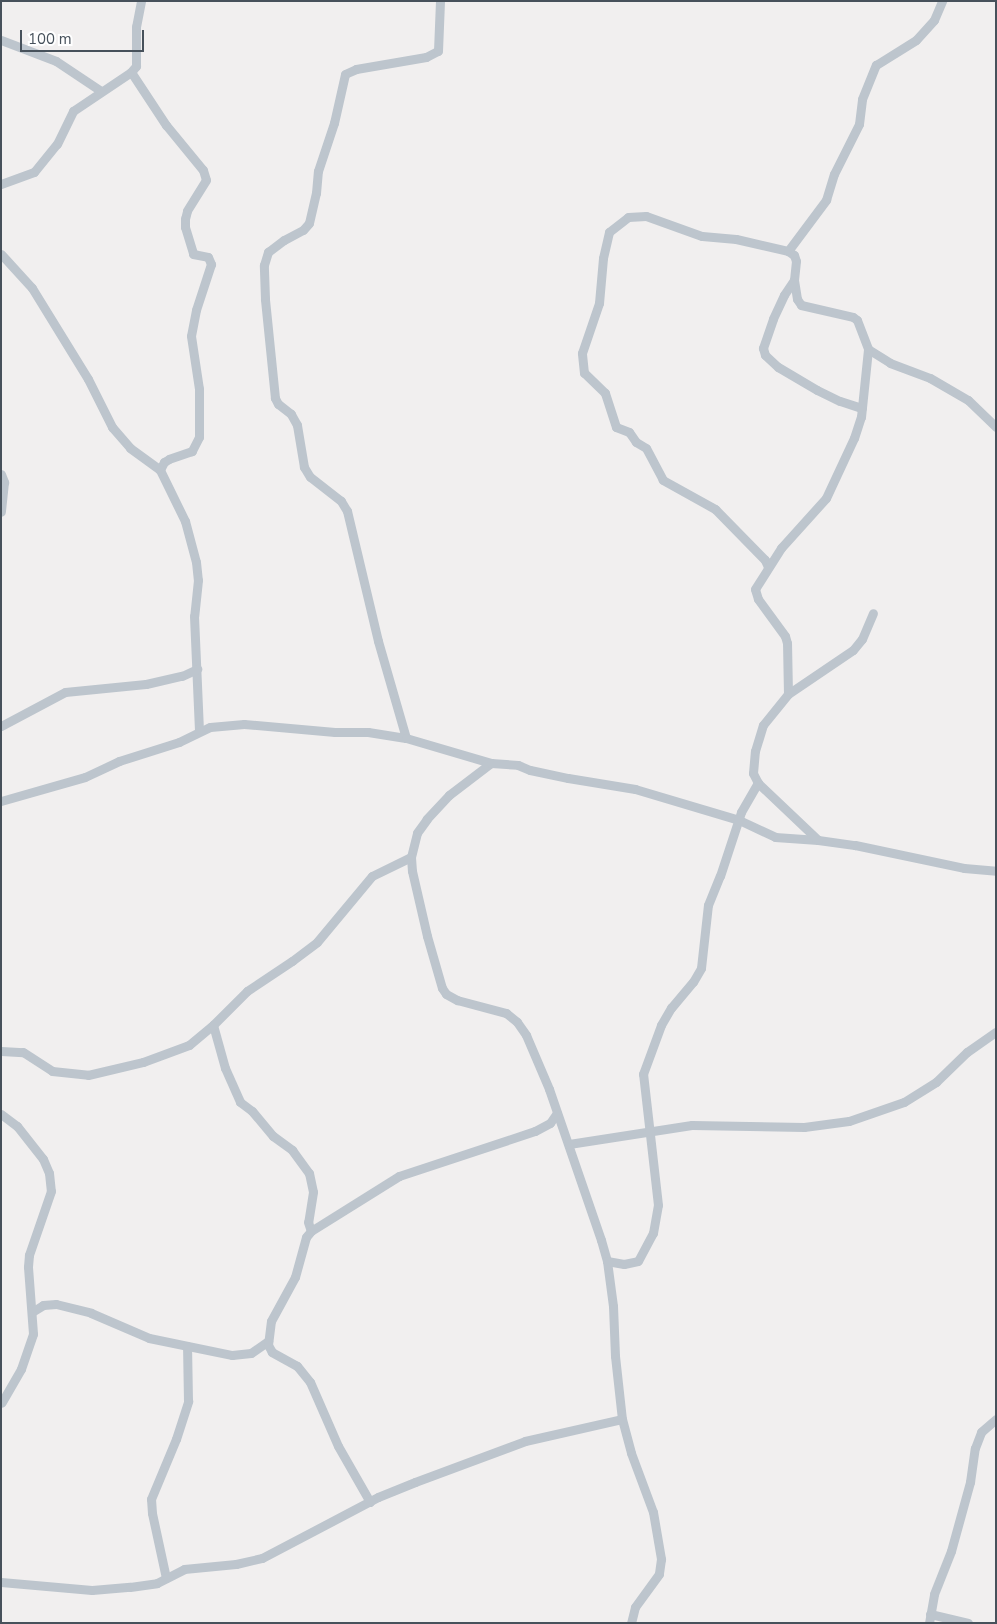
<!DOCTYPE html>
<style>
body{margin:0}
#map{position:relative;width:997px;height:1624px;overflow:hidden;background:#f1efef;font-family:"Nunito Sans",sans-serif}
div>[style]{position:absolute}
.street>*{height:9px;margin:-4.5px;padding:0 4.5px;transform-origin:4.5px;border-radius:4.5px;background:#bdc5cd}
span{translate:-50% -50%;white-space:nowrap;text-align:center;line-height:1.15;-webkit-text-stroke:4px #fff;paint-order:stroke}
.frame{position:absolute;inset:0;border:2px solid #47515b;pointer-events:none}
.scale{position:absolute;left:20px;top:30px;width:124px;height:22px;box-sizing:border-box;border:2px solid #47515b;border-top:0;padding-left:6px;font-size:15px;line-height:18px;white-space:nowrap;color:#47515b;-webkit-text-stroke:4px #fff;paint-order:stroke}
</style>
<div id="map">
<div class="street">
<div style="left:1px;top:40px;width:59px;rotate:20.9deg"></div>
<div style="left:56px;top:61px;width:54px;rotate:33.7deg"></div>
<div style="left:131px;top:72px;width:64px;rotate:56.6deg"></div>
<div style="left:166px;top:125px;width:58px;rotate:50.6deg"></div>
<div style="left:203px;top:170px;width:10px;rotate:73deg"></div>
<div style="left:206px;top:180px;width:36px;rotate:122deg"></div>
<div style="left:187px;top:211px;width:8px;rotate:104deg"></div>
<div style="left:185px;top:219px;width:8px;rotate:90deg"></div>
<div style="left:185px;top:227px;width:28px;rotate:73deg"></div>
<div style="left:193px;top:254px;width:15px;rotate:11deg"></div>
<div style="left:208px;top:257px;width:8px;rotate:67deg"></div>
<div style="left:211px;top:264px;width:48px;rotate:108.1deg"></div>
<div style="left:196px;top:310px;width:26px;rotate:101deg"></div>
<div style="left:191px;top:336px;width:54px;rotate:81.4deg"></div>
<div style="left:199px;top:389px;width:48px;rotate:90deg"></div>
<div style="left:199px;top:437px;width:16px;rotate:117deg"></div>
<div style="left:192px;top:451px;width:24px;rotate:161deg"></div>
<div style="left:169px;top:459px;width:6px;rotate:149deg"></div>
<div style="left:164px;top:462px;width:9px;rotate:117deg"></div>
<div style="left:1px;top:184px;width:35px;rotate:-20deg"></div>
<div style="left:34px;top:172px;width:36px;rotate:-51deg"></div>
<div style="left:57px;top:144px;width:37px;rotate:-64deg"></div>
<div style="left:73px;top:111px;width:70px;rotate:-33.9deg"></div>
<div style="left:131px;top:72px;width:8px;rotate:-50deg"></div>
<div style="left:136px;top:66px;width:39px;rotate:-90deg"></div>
<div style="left:136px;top:27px;width:26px;rotate:-79deg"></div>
<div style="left:788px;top:251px;width:64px;rotate:-53.3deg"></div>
<div style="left:826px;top:200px;width:27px;rotate:-73deg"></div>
<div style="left:834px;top:174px;width:56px;rotate:-63.4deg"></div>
<div style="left:859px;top:124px;width:25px;rotate:-83deg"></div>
<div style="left:862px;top:99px;width:37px;rotate:-68deg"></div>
<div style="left:876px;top:65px;width:47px;rotate:-32deg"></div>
<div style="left:916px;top:40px;width:27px;rotate:-48deg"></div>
<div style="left:934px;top:20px;width:21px;rotate:-67deg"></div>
<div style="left:1px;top:254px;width:46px;rotate:47.6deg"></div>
<div style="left:32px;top:288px;width:107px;rotate:58.4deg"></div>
<div style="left:88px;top:379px;width:54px;rotate:63.4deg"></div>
<div style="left:112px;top:427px;width:28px;rotate:49deg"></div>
<div style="left:130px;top:448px;width:37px;rotate:36deg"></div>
<div style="left:160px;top:470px;width:57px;rotate:63.9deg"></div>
<div style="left:185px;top:521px;width:42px;rotate:75deg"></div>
<div style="left:196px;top:562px;width:18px;rotate:84deg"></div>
<div style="left:198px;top:580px;width:36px;rotate:96deg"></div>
<div style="left:194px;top:616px;width:115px;rotate:87.5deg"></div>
<div style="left:794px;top:280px;width:19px;rotate:81deg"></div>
<div style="left:797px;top:299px;width:7px;rotate:56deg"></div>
<div style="left:801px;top:305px;width:53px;rotate:13deg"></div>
<div style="left:853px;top:317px;width:5px;rotate:37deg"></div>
<div style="left:857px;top:320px;width:31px;rotate:69deg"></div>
<div style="left:868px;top:349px;width:26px;rotate:32deg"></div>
<div style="left:890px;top:363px;width:43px;rotate:20.6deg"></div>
<div style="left:930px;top:378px;width:44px;rotate:30.1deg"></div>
<div style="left:968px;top:400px;width:39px;rotate:44deg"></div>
<div style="left:1px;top:474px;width:9px;rotate:69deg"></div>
<div style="left:4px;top:482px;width:30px;rotate:96deg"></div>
<div style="left:768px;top:567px;width:8px;rotate:-113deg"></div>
<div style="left:765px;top:560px;width:71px;rotate:-134.4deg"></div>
<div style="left:715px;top:509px;width:60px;rotate:-150.9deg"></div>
<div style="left:663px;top:480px;width:36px;rotate:-118deg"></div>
<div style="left:646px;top:448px;width:12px;rotate:-149deg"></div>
<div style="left:636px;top:442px;width:12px;rotate:-125deg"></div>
<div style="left:629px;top:432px;width:14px;rotate:-159deg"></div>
<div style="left:616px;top:427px;width:36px;rotate:-108deg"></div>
<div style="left:605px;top:393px;width:29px;rotate:-136deg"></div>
<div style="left:584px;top:373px;width:20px;rotate:-96deg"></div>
<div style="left:582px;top:353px;width:53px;rotate:-71.2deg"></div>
<div style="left:599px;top:303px;width:45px;rotate:-84.9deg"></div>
<div style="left:603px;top:258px;width:27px;rotate:-77deg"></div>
<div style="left:609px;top:232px;width:24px;rotate:-38deg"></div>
<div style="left:628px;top:217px;width:18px;rotate:-3deg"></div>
<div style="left:646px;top:216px;width:59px;rotate:19.7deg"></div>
<div style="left:702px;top:236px;width:34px;rotate:5deg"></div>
<div style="left:736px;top:239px;width:53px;rotate:13deg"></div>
<div style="left:788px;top:251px;width:7px;rotate:34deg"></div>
<div style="left:794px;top:255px;width:6px;rotate:72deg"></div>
<div style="left:796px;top:261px;width:19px;rotate:96deg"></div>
<div style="left:794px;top:280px;width:18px;rotate:124deg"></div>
<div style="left:784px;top:295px;width:26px;rotate:115deg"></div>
<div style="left:773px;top:319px;width:31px;rotate:109deg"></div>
<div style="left:763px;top:348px;width:7px;rotate:74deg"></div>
<div style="left:765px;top:355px;width:18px;rotate:43deg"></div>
<div style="left:778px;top:367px;width:45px;rotate:30.5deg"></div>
<div style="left:817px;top:390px;width:25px;rotate:26deg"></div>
<div style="left:840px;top:401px;width:23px;rotate:18deg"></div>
<div style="left:788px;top:694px;width:51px;rotate:-91.1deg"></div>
<div style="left:787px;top:643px;width:7px;rotate:-106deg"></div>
<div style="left:785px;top:636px;width:46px;rotate:-126.1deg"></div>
<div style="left:758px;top:599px;width:10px;rotate:-107deg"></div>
<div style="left:755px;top:589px;width:49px;rotate:-57.6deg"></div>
<div style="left:781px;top:548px;width:67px;rotate:-48deg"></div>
<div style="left:826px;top:498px;width:66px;rotate:-65deg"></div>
<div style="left:854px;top:438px;width:22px;rotate:-72deg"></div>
<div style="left:861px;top:417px;width:68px;rotate:-84.1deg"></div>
<div style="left:1px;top:726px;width:72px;rotate:-28deg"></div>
<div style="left:65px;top:692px;width:81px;rotate:-5.6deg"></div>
<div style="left:146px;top:684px;width:37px;rotate:-13deg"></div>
<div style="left:182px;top:676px;width:17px;rotate:-25deg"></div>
<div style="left:406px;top:738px;width:101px;rotate:-106.1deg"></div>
<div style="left:378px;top:641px;width:134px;rotate:-103.4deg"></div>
<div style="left:347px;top:511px;width:12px;rotate:-121deg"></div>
<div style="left:341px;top:501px;width:39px;rotate:-142deg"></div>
<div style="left:310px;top:477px;width:12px;rotate:-121deg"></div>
<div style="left:304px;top:467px;width:43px;rotate:-99.5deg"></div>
<div style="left:297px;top:425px;width:13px;rotate:-119deg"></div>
<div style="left:291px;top:414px;width:16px;rotate:-142deg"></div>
<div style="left:278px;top:404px;width:7px;rotate:-117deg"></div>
<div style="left:275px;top:398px;width:100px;rotate:-95.8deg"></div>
<div style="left:265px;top:299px;width:34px;rotate:-92deg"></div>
<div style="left:264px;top:265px;width:14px;rotate:-73deg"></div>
<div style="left:268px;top:252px;width:20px;rotate:-37deg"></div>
<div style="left:284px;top:240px;width:21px;rotate:-28deg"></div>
<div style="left:303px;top:230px;width:9px;rotate:-49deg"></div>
<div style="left:309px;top:223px;width:31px;rotate:-77deg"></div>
<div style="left:316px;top:193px;width:22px;rotate:-85deg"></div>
<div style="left:318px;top:171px;width:51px;rotate:-71.6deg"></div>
<div style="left:334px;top:123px;width:50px;rotate:-77.3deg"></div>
<div style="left:345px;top:74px;width:12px;rotate:-24deg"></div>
<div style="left:356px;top:69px;width:71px;rotate:-9.7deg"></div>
<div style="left:426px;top:57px;width:13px;rotate:-27deg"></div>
<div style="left:438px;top:51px;width:50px;rotate:-87.7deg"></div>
<div style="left:491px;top:763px;width:53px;rotate:142.7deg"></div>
<div style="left:449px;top:795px;width:33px;rotate:133deg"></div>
<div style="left:427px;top:819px;width:17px;rotate:126deg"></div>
<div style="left:417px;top:833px;width:25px;rotate:104deg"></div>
<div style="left:411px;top:857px;width:14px;rotate:86deg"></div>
<div style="left:412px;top:871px;width:67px;rotate:77deg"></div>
<div style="left:427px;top:936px;width:54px;rotate:73.9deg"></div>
<div style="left:442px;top:988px;width:7px;rotate:56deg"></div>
<div style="left:446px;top:994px;width:13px;rotate:29deg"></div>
<div style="left:457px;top:1000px;width:51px;rotate:14.9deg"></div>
<div style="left:506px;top:1013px;width:14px;rotate:39deg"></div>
<div style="left:517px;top:1022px;width:16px;rotate:55deg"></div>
<div style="left:526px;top:1035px;width:59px;rotate:66.9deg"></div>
<div style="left:549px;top:1089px;width:160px;rotate:71deg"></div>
<div style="left:601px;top:1240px;width:22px;rotate:74deg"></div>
<div style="left:607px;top:1261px;width:45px;rotate:82.4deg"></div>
<div style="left:613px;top:1306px;width:50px;rotate:87.7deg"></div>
<div style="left:615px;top:1356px;width:63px;rotate:83.7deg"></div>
<div style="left:622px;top:1419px;width:35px;rotate:75deg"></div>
<div style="left:631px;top:1453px;width:63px;rotate:69.6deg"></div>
<div style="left:653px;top:1512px;width:48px;rotate:80.3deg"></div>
<div style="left:661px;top:1559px;width:15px;rotate:98deg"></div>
<div style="left:659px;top:1574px;width:41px;rotate:126deg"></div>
<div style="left:635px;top:1607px;width:16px;rotate:104deg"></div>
<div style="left:1px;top:801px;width:87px;rotate:-15.9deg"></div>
<div style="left:85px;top:777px;width:38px;rotate:-25deg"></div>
<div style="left:119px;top:761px;width:63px;rotate:-17.6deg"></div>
<div style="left:179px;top:742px;width:34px;rotate:-26deg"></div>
<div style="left:210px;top:727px;width:34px;rotate:-5deg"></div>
<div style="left:244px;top:724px;width:91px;rotate:5deg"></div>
<div style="left:335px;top:732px;width:33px"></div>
<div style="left:368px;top:732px;width:38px;rotate:9deg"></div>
<div style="left:406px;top:738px;width:89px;rotate:16.4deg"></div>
<div style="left:491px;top:763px;width:27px;rotate:4deg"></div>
<div style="left:518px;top:765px;width:13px;rotate:23deg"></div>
<div style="left:530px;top:770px;width:39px;rotate:12deg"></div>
<div style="left:568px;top:778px;width:68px;rotate:9.3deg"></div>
<div style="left:635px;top:789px;width:109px;rotate:16.6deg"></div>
<div style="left:739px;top:820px;width:40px;rotate:25deg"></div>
<div style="left:775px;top:837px;width:43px;rotate:4deg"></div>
<div style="left:818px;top:840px;width:37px;rotate:8deg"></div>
<div style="left:855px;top:845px;width:111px;rotate:11.9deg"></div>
<div style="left:964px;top:868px;width:32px;rotate:5deg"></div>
<div style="left:818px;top:840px;width:83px;rotate:-136.5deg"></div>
<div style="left:758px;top:783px;width:11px;rotate:-117deg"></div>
<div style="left:753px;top:773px;width:22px;rotate:-85deg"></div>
<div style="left:755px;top:751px;width:27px;rotate:-73deg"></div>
<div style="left:763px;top:725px;width:40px;rotate:-51deg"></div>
<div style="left:788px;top:694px;width:78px;rotate:-34.1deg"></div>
<div style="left:853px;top:650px;width:14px;rotate:-51deg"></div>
<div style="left:862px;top:639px;width:28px;rotate:-67deg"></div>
<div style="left:213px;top:1025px;width:45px;rotate:74.4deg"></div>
<div style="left:225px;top:1068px;width:37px;rotate:66deg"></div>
<div style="left:240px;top:1102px;width:15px;rotate:37deg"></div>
<div style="left:252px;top:1111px;width:33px;rotate:50deg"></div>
<div style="left:273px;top:1136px;width:24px;rotate:36deg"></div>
<div style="left:292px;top:1150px;width:29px;rotate:54deg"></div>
<div style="left:309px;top:1173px;width:19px;rotate:78deg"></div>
<div style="left:313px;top:1192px;width:30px;rotate:99deg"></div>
<div style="left:308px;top:1222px;width:9px;rotate:72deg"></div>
<div style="left:1px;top:1051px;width:22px;rotate:3deg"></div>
<div style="left:23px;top:1052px;width:35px;rotate:33deg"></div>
<div style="left:52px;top:1071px;width:36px;rotate:6deg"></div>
<div style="left:88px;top:1075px;width:57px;rotate:-13.3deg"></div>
<div style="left:143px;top:1062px;width:49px;rotate:-20.3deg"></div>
<div style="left:189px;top:1045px;width:31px;rotate:-40deg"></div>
<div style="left:213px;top:1025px;width:48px;rotate:-45deg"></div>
<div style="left:247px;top:991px;width:54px;rotate:-33.7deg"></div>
<div style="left:292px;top:961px;width:31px;rotate:-37deg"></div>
<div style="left:317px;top:942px;width:86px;rotate:-50.2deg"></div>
<div style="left:372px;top:876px;width:43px;rotate:-26deg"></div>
<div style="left:1px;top:1114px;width:20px;rotate:37deg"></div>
<div style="left:17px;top:1126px;width:42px;rotate:51.8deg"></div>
<div style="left:43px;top:1159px;width:15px;rotate:67deg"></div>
<div style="left:49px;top:1173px;width:18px;rotate:84deg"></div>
<div style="left:51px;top:1191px;width:68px;rotate:109deg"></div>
<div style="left:29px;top:1255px;width:12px;rotate:95deg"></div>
<div style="left:28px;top:1267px;width:67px;rotate:85.7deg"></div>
<div style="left:33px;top:1334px;width:37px;rotate:109deg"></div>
<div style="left:21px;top:1369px;width:39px;rotate:120deg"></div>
<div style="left:569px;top:1144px;width:124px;rotate:-8.8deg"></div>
<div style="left:692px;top:1125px;width:112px;rotate:1deg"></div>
<div style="left:804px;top:1127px;width:45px;rotate:-7.6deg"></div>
<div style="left:849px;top:1121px;width:58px;rotate:-19.1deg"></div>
<div style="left:904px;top:1102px;width:38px;rotate:-32deg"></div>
<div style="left:936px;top:1082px;width:43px;rotate:-44.1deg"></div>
<div style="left:967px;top:1052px;width:35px;rotate:-35deg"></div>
<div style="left:607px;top:1261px;width:17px;rotate:10deg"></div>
<div style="left:624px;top:1264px;width:14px;rotate:-12deg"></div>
<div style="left:638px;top:1261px;width:32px;rotate:-62deg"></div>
<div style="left:653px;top:1233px;width:28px;rotate:-80deg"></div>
<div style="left:658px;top:1205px;width:132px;rotate:-96.5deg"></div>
<div style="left:643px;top:1074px;width:52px;rotate:-69.8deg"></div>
<div style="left:661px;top:1025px;width:20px;rotate:-60deg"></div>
<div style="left:671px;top:1008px;width:34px;rotate:-50deg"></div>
<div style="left:693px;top:982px;width:16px;rotate:-60deg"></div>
<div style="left:701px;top:968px;width:63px;rotate:-83.7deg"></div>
<div style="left:708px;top:905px;width:31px;rotate:-68deg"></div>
<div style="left:720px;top:876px;width:67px;rotate:-71.8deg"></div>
<div style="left:741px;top:812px;width:34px;rotate:-60deg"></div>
<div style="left:32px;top:1312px;width:13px;rotate:-32deg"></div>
<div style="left:43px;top:1305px;width:13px;rotate:-4deg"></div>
<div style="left:56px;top:1304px;width:36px;rotate:14deg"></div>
<div style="left:91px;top:1313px;width:63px;rotate:23.3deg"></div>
<div style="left:149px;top:1338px;width:85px;rotate:11.6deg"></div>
<div style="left:232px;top:1355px;width:19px;rotate:-6deg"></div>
<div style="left:251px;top:1353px;width:21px;rotate:-35deg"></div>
<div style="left:370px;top:1502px;width:64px;rotate:-119.7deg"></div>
<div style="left:338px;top:1446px;width:70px;rotate:-113.6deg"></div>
<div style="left:310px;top:1382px;width:21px;rotate:-129deg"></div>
<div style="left:297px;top:1366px;width:29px;rotate:-151deg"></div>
<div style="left:272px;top:1352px;width:8px;rotate:-120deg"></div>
<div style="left:268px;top:1345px;width:24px;rotate:-83deg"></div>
<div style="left:271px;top:1321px;width:50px;rotate:-61.4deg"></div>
<div style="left:295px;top:1277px;width:41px;rotate:-74.6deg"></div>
<div style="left:306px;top:1237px;width:8px;rotate:-50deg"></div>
<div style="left:311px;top:1231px;width:104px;rotate:-32deg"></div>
<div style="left:399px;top:1176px;width:143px;rotate:-18.3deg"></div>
<div style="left:535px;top:1131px;width:17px;rotate:-28deg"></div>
<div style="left:550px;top:1123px;width:12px;rotate:-55deg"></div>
<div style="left:166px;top:1578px;width:66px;rotate:-102.2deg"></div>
<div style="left:152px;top:1513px;width:14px;rotate:-94deg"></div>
<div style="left:151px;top:1499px;width:65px;rotate:-67.4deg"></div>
<div style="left:176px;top:1439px;width:40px;rotate:-72deg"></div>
<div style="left:188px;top:1401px;width:55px;rotate:-91deg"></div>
<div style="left:1px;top:1582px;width:91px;rotate:5deg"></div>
<div style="left:92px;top:1590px;width:38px;rotate:-5deg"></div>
<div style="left:130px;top:1587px;width:27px;rotate:-8deg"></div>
<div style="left:157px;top:1583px;width:30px;rotate:-27deg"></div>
<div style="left:184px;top:1569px;width:52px;rotate:-5.5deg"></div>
<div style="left:236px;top:1564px;width:27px;rotate:-13deg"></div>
<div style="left:262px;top:1558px;width:131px;rotate:-27.7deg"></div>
<div style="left:378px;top:1497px;width:40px;rotate:-22deg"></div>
<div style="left:415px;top:1482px;width:117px;rotate:-20.4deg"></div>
<div style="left:525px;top:1441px;width:99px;rotate:-12.8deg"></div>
<div style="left:930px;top:1614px;width:39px;rotate:13deg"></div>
<div style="left:929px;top:1623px;width:29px;rotate:-80deg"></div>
<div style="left:934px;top:1594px;width:46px;rotate:-68.4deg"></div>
<div style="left:951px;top:1551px;width:72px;rotate:-74.6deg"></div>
<div style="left:970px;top:1482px;width:34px;rotate:-82deg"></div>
<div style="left:975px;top:1448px;width:17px;rotate:-69deg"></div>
<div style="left:981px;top:1432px;width:20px;rotate:-41deg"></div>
</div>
<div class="frame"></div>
<div class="scale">100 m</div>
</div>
